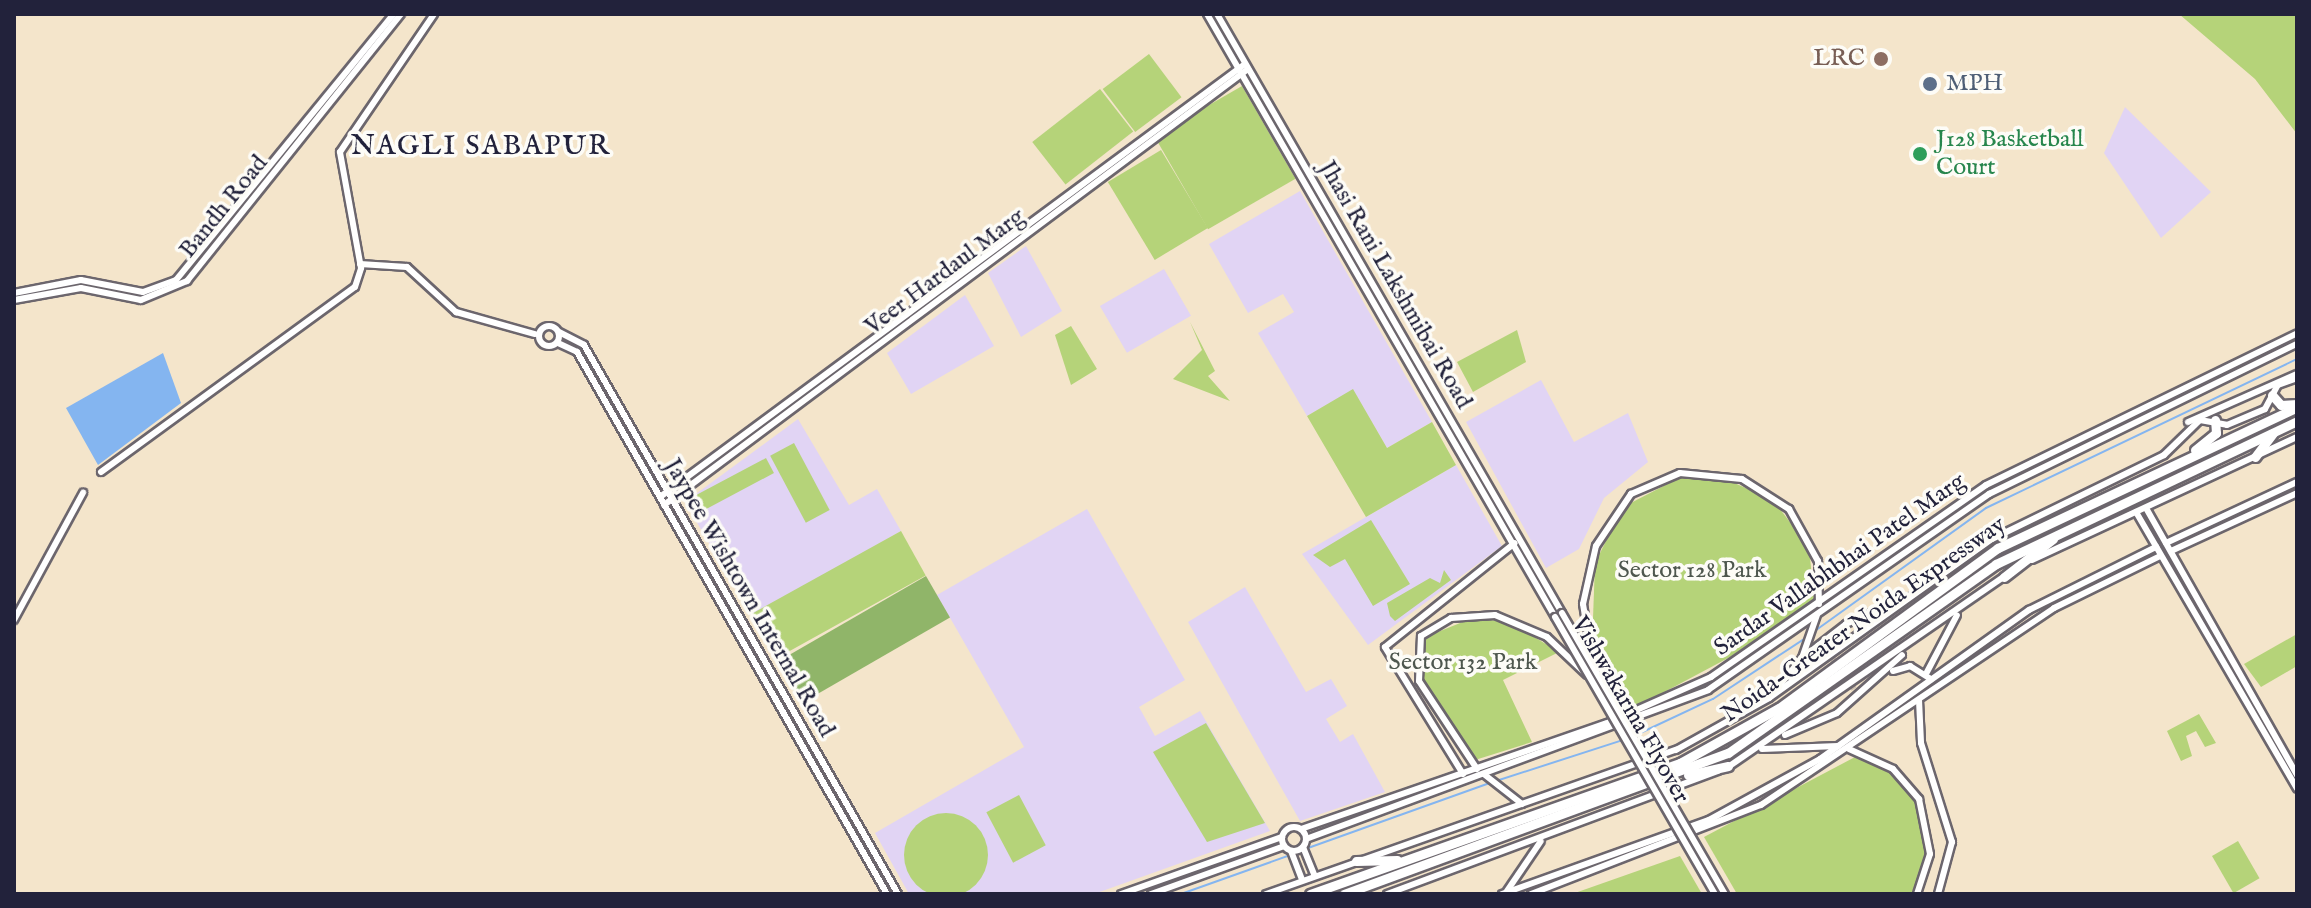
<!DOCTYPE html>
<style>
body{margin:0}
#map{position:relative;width:2311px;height:908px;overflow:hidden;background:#f4e5cb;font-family:"IM FELL English",serif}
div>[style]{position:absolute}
.built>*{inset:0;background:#e1d4f4;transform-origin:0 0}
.green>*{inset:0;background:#b5d379;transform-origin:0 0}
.round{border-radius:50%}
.forest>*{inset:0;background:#90b569;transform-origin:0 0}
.water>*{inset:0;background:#84b5f0}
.stream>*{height:2px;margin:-1px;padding:0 1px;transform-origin:1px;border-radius:1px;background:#84b5f0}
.secondary-tunnel>*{height:6px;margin-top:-3px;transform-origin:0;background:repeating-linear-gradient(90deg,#cabeae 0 6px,transparent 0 9px)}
.roads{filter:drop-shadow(2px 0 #6c666d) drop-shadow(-2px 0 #6c666d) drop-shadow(0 2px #6c666d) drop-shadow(0 -2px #6c666d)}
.secondary>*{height:6px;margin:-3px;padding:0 3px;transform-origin:3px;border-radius:3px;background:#fff}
.secondary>.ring{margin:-3px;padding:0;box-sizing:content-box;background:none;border:6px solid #fff;border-radius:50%}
.highway>*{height:9px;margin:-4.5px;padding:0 4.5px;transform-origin:4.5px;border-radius:4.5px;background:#fff}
.bridges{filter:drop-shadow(2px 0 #6c666d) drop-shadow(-2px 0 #6c666d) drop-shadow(0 2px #6c666d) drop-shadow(0 -2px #6c666d)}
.secondary-bridge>*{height:6px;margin:-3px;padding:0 3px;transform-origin:3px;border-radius:3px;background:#fff}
.dots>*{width:22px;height:22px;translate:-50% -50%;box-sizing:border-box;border:4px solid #fdfcf7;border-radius:50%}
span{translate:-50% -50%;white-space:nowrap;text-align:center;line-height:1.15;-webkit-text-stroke:7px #fdfcf7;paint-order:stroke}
.education-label{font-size:24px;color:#785e54}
.right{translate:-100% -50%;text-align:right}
.service-label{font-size:24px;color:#4e5e75}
.left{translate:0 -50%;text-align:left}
.leisure-label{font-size:24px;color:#27864d}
.street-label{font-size:24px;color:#22223b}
.park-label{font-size:24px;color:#4e574e}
.quarter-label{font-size:28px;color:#22223b;letter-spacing:2px}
.frame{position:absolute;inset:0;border:16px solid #22223b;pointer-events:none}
</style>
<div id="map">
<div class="built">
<div style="clip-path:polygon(2125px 107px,2211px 192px,2161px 238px,2104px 153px)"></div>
<div style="clip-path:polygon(1300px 191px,1432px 422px,1387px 448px,1353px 390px,1307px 416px,1258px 333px,1294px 312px,1283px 294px,1248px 313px,1209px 244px)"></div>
<div style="clip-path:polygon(1026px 246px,1062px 311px,1021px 337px,988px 273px)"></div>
<div style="left:1164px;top:269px;width:54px;height:74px;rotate:60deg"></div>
<div style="clip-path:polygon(965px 295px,994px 346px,911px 394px,887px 353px)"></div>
<div style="clip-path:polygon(1541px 380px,1574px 442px,1628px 413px,1648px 462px,1604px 498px,1579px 549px,1546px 568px,1466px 422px)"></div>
<div style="clip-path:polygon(798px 419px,849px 505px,877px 489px,901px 531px,752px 617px,685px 502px)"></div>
<div style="clip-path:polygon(1456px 465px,1502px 546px,1368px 645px,1302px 554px)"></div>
<div style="clip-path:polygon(1087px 509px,1185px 680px,1139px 707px,1155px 736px,1200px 711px,1270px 831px,1094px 894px,909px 894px,875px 833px,1024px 747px,937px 595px)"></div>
<div style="clip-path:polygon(1245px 587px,1306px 692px,1331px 679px,1347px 706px,1326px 719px,1340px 742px,1353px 734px,1385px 792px,1300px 821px,1188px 622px)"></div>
</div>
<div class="green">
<div style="clip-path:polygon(2179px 14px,2297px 14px,2297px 134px,2255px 79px)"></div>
<div style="left:1149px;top:54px;width:54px;height:58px;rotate:53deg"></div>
<div style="left:1242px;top:86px;width:107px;height:101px;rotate:60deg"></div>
<div style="left:1100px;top:89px;width:54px;height:86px;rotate:52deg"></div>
<div style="left:1161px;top:150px;width:91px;height:62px;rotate:59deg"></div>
<div style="clip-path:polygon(1190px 322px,1215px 371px,1208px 376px,1230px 401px,1173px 379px,1202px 350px)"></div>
<div style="clip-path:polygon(1071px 326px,1097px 369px,1071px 385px,1055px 335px)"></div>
<div style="clip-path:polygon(1517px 330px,1526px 362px,1473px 392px,1457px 362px)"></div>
<div style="clip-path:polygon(1353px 389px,1387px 448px,1432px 422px,1456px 465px,1366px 517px,1307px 416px)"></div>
<div style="left:794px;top:443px;width:76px;height:27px;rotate:62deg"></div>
<div style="left:766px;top:458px;width:17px;height:79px;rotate:62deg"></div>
<div style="clip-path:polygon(1681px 477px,1723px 478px,1773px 500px,1809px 547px,1814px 599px,1730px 657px,1625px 713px,1592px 646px,1595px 563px,1623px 507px)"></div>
<div style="clip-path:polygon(1371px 520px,1410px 584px,1373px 606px,1345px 559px,1330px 567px,1313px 555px)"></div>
<div style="left:901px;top:531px;width:51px;height:172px;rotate:61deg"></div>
<div style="clip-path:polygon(1444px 570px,1451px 580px,1395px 621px,1390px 616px,1387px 603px,1430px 578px,1440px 583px)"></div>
<div style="clip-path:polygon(1475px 617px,1513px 624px,1559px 652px,1503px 680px,1532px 742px,1475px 760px,1428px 692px,1420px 666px,1423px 638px)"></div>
<div style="clip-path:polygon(2297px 634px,2297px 666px,2261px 687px,2244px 664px)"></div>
<div style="clip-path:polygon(2199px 714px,2216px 743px,2205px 747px,2196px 731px,2186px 736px,2192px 756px,2181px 761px,2167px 731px)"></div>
<div style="clip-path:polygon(1206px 723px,1265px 823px,1207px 842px,1153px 752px)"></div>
<div style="clip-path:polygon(1855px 757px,1892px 773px,1913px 796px,1927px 834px,1926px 861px,1911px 894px,1737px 894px,1704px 837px)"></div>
<div style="left:1019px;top:795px;width:57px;height:37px;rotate:62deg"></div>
<div class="round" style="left:904px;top:813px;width:84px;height:84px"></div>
<div style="left:2238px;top:841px;width:43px;height:30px;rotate:60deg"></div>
<div style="clip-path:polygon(1680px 856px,1702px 894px,1572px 894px)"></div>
</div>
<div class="forest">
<div style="left:926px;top:576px;width:48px;height:172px;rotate:60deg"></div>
</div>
<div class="water">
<div style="clip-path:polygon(163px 353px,181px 403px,98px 465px,66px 408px)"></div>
</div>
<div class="stream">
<div style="left:1812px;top:633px;width:214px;rotate:-35.7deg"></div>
<div style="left:1986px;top:508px;width:345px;rotate:-25.6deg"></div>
<div style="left:1636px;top:735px;width:85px;rotate:-25.1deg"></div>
<div style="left:1713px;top:699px;width:113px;rotate:-33.4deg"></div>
<div style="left:1496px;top:781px;width:133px;rotate:-17.9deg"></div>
<div style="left:1308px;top:848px;width:193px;rotate:-19.7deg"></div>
<div style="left:1181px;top:894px;width:128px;rotate:-19.6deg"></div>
</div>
<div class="secondary-tunnel">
<div style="left:1826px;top:650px;width:48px;rotate:54.3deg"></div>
</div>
<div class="roads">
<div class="secondary">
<div style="left:1207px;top:14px;width:696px;rotate:60.01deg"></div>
<div style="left:1217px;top:14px;width:691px;rotate:60.06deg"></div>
<div style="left:360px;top:264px;width:47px;rotate:3.7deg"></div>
<div style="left:407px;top:267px;width:67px;rotate:42.6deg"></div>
<div style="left:456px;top:312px;width:82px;rotate:15.6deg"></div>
<div style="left:14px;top:293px;width:68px;rotate:-11deg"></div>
<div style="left:81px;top:280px;width:63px;rotate:11deg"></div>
<div style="left:143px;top:292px;width:35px;rotate:-20deg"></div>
<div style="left:176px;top:280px;width:344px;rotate:-50.7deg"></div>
<div style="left:14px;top:300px;width:68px;rotate:-10.2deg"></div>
<div style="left:81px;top:288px;width:61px;rotate:11.3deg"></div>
<div style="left:141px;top:300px;width:50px;rotate:-22.4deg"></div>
<div style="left:187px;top:281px;width:342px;rotate:-51.3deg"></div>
<div class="ring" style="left:539px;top:326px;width:14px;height:14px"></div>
<div style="left:559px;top:332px;width:28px;rotate:27deg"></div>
<div style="left:584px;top:345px;width:632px;rotate:60.23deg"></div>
<div style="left:558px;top:343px;width:21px;rotate:25deg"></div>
<div style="left:577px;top:352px;width:624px;rotate:60.23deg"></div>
<div style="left:2188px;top:422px;width:119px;rotate:-23.8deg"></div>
<div style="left:101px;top:472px;width:314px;rotate:-36.1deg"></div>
<div style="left:355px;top:287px;width:20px;rotate:-72deg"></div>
<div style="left:361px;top:268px;width:118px;rotate:-100.3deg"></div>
<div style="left:340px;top:152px;width:167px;rotate:-55.7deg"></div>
<div style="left:660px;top:497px;width:728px;rotate:-36.51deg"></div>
<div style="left:664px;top:505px;width:729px;rotate:-36.74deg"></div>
<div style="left:2146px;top:508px;width:307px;rotate:60.5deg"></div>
<div style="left:2136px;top:512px;width:320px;rotate:59.8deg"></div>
<div style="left:2166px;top:543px;width:145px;rotate:-25deg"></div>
<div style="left:2171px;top:551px;width:139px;rotate:-24.7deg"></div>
<div style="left:2032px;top:560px;width:292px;rotate:-24.9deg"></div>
<div style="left:14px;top:620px;width:145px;rotate:-61.5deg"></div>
<div style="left:1802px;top:658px;width:56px;rotate:-37.7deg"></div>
<div style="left:1846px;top:624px;width:56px;rotate:-24.3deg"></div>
<div style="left:1593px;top:664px;width:61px;rotate:-99.5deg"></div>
<div style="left:1583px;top:604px;width:59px;rotate:-77.4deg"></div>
<div style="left:1596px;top:546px;width:63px;rotate:-56.1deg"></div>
<div style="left:1631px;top:494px;width:53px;rotate:-23.2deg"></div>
<div style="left:1680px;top:473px;width:62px;rotate:5.5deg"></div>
<div style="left:1742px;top:479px;width:56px;rotate:32.6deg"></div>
<div style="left:1789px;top:509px;width:60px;rotate:60.9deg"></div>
<div style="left:1818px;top:561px;width:43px;rotate:88.7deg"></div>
<div style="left:1893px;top:671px;width:18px;rotate:-16deg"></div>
<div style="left:1910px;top:666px;width:25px;rotate:32deg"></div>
<div style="left:1927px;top:672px;width:64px;rotate:-62.2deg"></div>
<div style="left:1777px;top:688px;width:39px;rotate:-50deg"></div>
<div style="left:1802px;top:658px;width:46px;rotate:-70.8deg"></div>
<div style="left:1919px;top:700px;width:43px;rotate:87.3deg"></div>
<div style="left:1921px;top:743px;width:104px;rotate:72.6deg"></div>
<div style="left:1952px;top:842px;width:54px;rotate:105.1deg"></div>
<div style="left:1785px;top:735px;width:56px;rotate:-22.9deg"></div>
<div style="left:1837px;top:713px;width:87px;rotate:-41.7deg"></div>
<div style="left:1762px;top:749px;width:76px;rotate:-2.3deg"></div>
<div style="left:1849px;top:749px;width:48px;rotate:24.4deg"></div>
<div style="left:1893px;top:769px;width:40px;rotate:49deg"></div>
<div style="left:1919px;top:799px;width:56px;rotate:78.7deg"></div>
<div style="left:1930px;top:854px;width:42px;rotate:108deg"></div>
<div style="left:1728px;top:767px;width:336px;rotate:-34.6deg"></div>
<div style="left:1477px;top:769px;width:105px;rotate:-123.4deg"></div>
<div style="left:1419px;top:681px;width:45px;rotate:-87.5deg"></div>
<div style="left:1421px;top:636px;width:35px;rotate:-31deg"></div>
<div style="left:1451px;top:618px;width:44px;rotate:-3.9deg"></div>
<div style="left:1495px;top:615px;width:56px;rotate:22.9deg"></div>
<div style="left:1547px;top:637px;width:55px;rotate:43.5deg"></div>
<div style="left:1463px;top:774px;width:149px;rotate:-121.6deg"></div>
<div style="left:1385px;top:647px;width:166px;rotate:-38.7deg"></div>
<div style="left:1485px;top:775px;width:47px;rotate:38.1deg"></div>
<div class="ring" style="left:1282px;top:827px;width:18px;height:18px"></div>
<div style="left:1301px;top:829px;width:322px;rotate:-19.1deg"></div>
<div style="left:1605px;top:724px;width:116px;rotate:-23.9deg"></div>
<div style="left:1711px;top:677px;width:335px;rotate:-34.9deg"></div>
<div style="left:1986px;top:485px;width:346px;rotate:-26deg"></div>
<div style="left:1306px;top:839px;width:429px;rotate:-20.3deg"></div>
<div style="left:1708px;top:690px;width:343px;rotate:-34.9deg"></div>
<div style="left:1989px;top:494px;width:343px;rotate:-26deg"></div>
<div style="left:1303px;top:847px;width:31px;rotate:68deg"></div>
<div style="left:1291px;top:851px;width:31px;rotate:69deg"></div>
<div style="left:1507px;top:891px;width:60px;rotate:-55.8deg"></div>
<div style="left:1121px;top:894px;width:171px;rotate:-19.5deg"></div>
<div style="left:1151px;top:894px;width:141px;rotate:-19.8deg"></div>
<div style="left:1266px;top:894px;width:435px;rotate:-19.4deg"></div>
<div style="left:1676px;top:750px;width:107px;rotate:-29.2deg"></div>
<div style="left:1769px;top:698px;width:274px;rotate:-35.5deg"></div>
<div style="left:1992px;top:539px;width:191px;rotate:-26deg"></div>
<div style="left:2164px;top:455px;width:50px;rotate:-44.2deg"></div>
<div style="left:2200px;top:420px;width:27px;rotate:10deg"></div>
<div style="left:2227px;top:425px;width:41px;rotate:-22.8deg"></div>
<div style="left:2265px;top:409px;width:27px;rotate:-62deg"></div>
<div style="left:2278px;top:385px;width:20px;rotate:-20deg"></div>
<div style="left:1387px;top:894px;width:353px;rotate:-20.4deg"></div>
<div style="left:1502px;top:894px;width:220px;rotate:-19.7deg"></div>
<div style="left:1709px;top:820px;width:127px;rotate:-28.8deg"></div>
<div style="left:1820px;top:759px;width:257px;rotate:-35.5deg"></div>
<div style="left:2029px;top:610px;width:142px;rotate:-26.4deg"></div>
<div style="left:1531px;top:894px;width:247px;rotate:-21.2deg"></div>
<div style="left:1761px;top:805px;width:353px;rotate:-33.9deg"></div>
<div style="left:2054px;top:608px;width:118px;rotate:-26.1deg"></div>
</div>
<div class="highway">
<div style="left:2272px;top:395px;width:13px;rotate:48deg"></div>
<div style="left:2281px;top:405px;width:16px;rotate:-4deg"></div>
<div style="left:2195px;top:450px;width:27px;rotate:-39deg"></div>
<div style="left:2216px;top:433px;width:13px;rotate:-94deg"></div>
<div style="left:2255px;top:457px;width:30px;rotate:-53deg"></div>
<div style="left:2004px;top:577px;width:62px;rotate:-37.8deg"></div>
<div style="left:1688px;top:775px;width:41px;rotate:-12.7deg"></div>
<div style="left:1356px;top:861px;width:41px;rotate:-1.4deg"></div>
<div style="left:1310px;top:894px;width:393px;rotate:-19.5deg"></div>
<div style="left:1680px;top:763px;width:113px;rotate:-29.1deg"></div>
<div style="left:1779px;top:708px;width:271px;rotate:-36.2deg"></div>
<div style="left:1998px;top:548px;width:331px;rotate:-25.2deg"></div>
<div style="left:1344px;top:894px;width:409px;rotate:-20.2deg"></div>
<div style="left:1728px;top:753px;width:328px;rotate:-35.2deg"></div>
<div style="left:1996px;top:564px;width:333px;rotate:-25.4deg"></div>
</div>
</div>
<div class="bridges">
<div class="secondary-bridge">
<div style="left:1562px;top:613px;width:325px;rotate:59.9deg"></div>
<div style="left:1555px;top:617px;width:320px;rotate:60deg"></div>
</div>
</div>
<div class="dots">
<div style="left:1881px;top:59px;background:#8d6e63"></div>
<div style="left:1930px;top:84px;background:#5c6f8a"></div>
<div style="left:1920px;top:154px;background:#2e9e5b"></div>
</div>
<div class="education-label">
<span class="right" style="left:1865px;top:59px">LRC</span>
</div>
<div class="service-label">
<span class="left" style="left:1946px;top:84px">MPH</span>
</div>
<div class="leisure-label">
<span class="left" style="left:1936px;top:154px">J128 Basketball<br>Court</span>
</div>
<div class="street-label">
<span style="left:224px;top:207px;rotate:-51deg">Bandh Road</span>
<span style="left:945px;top:272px;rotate:-37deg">Veer Hardaul Marg</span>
<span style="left:1395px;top:285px;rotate:60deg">Jhasi Rani Lakshmibai Road</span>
<span style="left:1840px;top:565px;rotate:-35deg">Sardar Vallabhbhai Patel Marg</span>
<span style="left:749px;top:598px;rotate:60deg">Jaypee Wishtown Internal Road</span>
<span style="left:1864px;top:620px;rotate:-35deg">Noida-Greater Noida Expressway</span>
<span style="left:1630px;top:710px;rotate:60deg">Vishwakarma Flyover</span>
</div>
<div class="park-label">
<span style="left:1692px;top:571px">Sector 128 Park</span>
<span style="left:1463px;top:663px">Sector 132 Park</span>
</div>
<div class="quarter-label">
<span style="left:481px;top:147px">NAGLI SABAPUR</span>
</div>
<div class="frame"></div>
</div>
